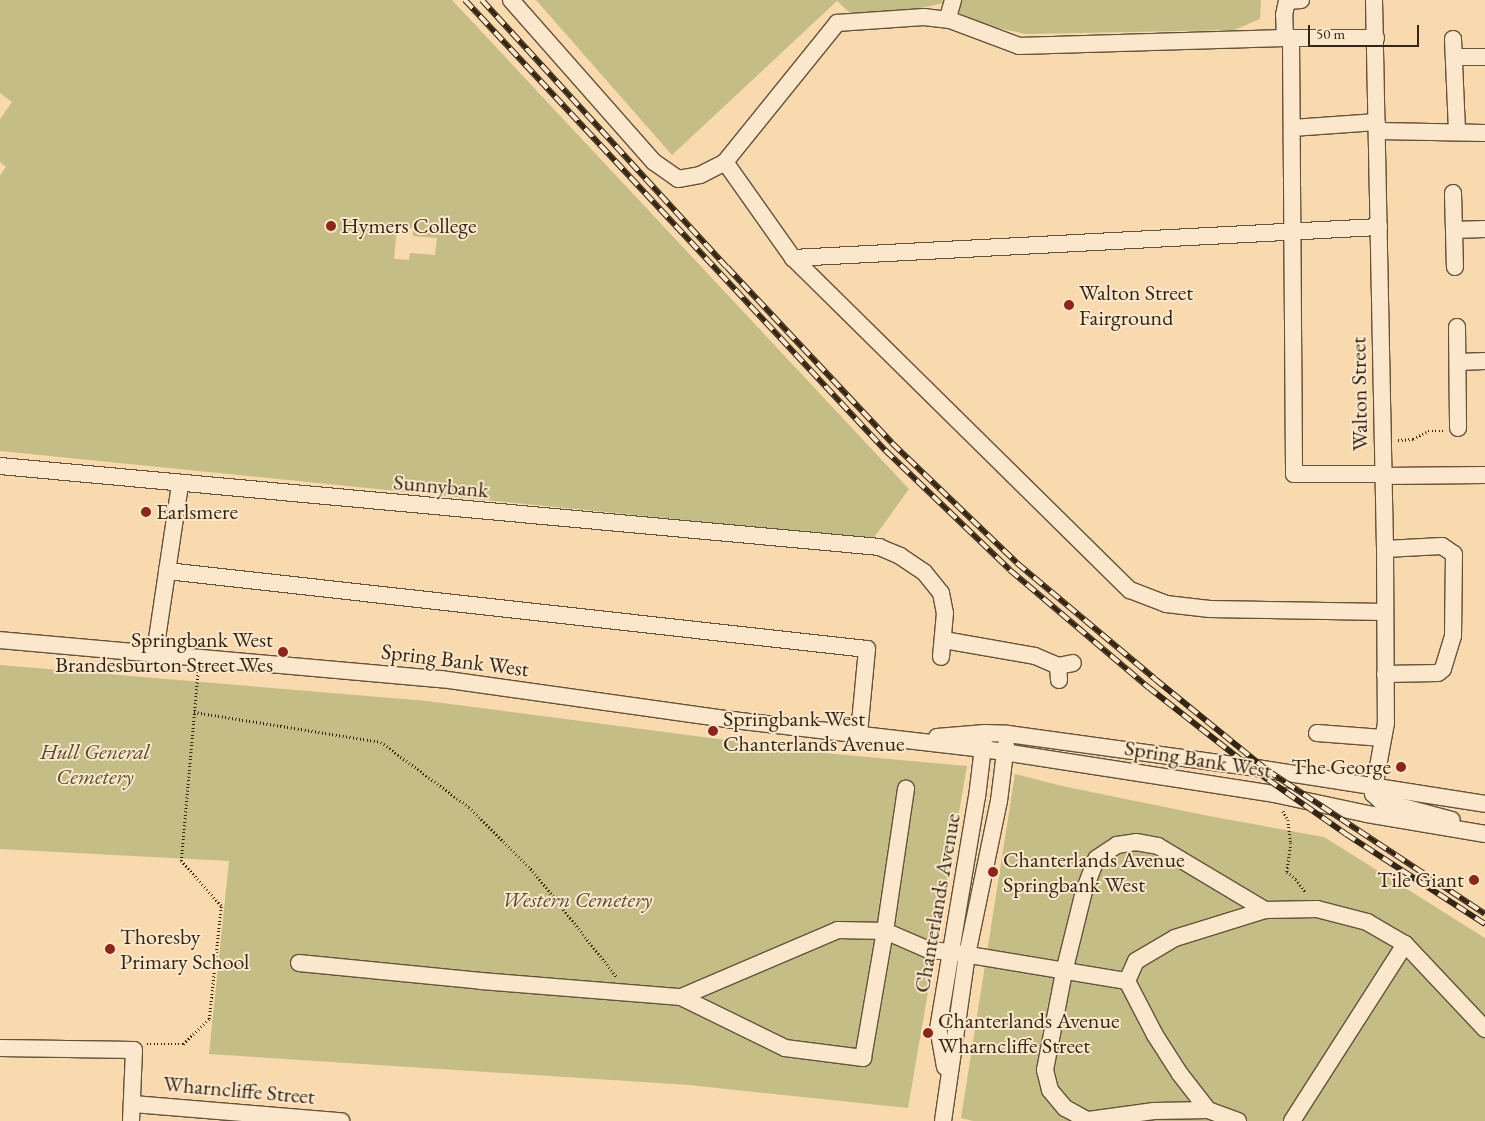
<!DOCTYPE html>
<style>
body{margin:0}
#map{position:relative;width:1485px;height:1121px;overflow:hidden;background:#f9daaf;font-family:"EB Garamond",serif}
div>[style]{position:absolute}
.green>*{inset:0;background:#c4bd86}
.path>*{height:2.5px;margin-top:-1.25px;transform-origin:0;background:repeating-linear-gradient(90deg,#332614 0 1px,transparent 0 3.5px)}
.roads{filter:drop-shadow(1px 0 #64533b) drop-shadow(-1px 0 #64533b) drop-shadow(0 1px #64533b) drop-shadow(0 -1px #64533b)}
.minor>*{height:16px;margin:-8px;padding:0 8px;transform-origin:8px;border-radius:8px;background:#fbe7cb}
.rail>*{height:5.5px;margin-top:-2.75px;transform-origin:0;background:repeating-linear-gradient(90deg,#fbe7cb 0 11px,#332614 0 22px);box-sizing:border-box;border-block:1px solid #332614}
.dots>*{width:14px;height:14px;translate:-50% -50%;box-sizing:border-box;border:2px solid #fbe7cb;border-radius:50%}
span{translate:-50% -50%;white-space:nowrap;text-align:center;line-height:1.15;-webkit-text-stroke:4px #fbe7cb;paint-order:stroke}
.poi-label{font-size:22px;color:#332614}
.left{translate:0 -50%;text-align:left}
.right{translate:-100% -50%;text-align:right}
.street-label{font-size:22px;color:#332614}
.park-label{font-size:22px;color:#574c30;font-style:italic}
.scale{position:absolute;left:1308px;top:25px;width:111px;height:22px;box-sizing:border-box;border:2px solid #332614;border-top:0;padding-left:6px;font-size:15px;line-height:18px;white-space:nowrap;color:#332614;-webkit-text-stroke:4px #fbe7cb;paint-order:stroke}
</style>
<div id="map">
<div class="green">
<div style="clip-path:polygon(evenodd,0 0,452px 0,909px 489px,873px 539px,0 451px,0 175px,6px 167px,0 162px,0 119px,12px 102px,0 93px,0 0,397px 227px,413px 228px,413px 236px,437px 238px,435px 255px,410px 253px,409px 260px,394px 259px,397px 227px)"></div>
<div style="clip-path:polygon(536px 0,942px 0,943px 3px,860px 22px,837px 1px,672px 155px)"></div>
<div style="clip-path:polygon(958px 0,1261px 0,1260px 19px,1234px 30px,1026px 34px,960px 20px)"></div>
<div style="clip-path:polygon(0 665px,427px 701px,834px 754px,967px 766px,908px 1108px,689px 1085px,209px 1054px,229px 861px,0 849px)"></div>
<div style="clip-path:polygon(1015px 774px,1062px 786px,1209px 816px,1324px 837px,1485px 938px,1485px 1121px,973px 1121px,961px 1118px)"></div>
</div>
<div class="path">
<div style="left:1398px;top:440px;width:15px;rotate:-4deg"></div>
<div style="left:1413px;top:439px;width:17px;rotate:-28deg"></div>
<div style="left:1428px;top:431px;width:15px"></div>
<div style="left:194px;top:712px;width:189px;rotate:9.1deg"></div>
<div style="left:381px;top:742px;width:109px;rotate:36.5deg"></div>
<div style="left:469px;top:807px;width:91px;rotate:45deg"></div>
<div style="left:533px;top:871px;width:135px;rotate:51.6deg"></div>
<div style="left:1283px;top:811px;width:10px;rotate:61deg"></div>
<div style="left:1288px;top:820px;width:23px;rotate:83deg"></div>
<div style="left:1291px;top:843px;width:29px;rotate:98deg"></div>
<div style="left:1287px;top:872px;width:11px;rotate:38deg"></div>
<div style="left:1296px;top:879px;width:17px;rotate:54deg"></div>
<div style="left:147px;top:1044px;width:36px"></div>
<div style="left:183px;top:1044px;width:36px;rotate:-44deg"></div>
<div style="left:209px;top:1019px;width:114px;rotate:-83.9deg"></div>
<div style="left:221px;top:906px;width:60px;rotate:-131.6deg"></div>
<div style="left:181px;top:861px;width:191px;rotate:-84.9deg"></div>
</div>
<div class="roads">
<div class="minor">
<div style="left:511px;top:0;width:216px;rotate:48.6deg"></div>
<div style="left:654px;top:162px;width:29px;rotate:35deg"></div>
<div style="left:678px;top:179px;width:22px;rotate:-10deg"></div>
<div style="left:700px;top:175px;width:28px;rotate:-27deg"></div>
<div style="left:725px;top:162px;width:179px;rotate:-51.1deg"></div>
<div style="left:837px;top:23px;width:87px;rotate:-3.9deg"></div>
<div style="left:924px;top:17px;width:26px;rotate:7deg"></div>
<div style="left:950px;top:20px;width:74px;rotate:20.6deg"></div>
<div style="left:1019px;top:46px;width:266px;rotate:-1.7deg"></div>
<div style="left:1285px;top:38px;width:91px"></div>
<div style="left:1374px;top:0;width:549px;rotate:88.85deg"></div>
<div style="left:1385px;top:549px;width:174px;rotate:89.7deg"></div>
<div style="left:1386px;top:723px;width:72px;rotate:100.4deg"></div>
<div style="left:1373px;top:794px;width:11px;rotate:41deg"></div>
<div style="left:1381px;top:801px;width:73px;rotate:15deg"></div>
<div style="left:950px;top:20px;width:6px;rotate:-99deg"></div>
<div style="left:949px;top:14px;width:15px;rotate:-74deg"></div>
<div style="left:1285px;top:38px;width:23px;rotate:-92deg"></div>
<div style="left:1284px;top:15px;width:14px;rotate:-78deg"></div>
<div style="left:1287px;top:1px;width:14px;rotate:-4deg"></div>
<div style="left:1291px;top:38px;width:436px;rotate:89.6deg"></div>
<div style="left:1294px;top:474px;width:88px"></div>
<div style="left:1453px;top:39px;width:93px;rotate:87.5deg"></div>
<div style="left:1455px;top:57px;width:30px"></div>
<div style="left:1292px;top:128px;width:85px;rotate:-4deg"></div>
<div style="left:1378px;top:131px;width:107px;rotate:1.1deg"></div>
<div style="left:725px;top:162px;width:118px;rotate:54.7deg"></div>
<div style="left:793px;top:258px;width:473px;rotate:44.6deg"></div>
<div style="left:1130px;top:590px;width:39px;rotate:21deg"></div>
<div style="left:1166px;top:604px;width:44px;rotate:6.5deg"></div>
<div style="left:1210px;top:609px;width:175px;rotate:1deg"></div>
<div style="left:1453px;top:193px;width:74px;rotate:88.5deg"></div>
<div style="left:1454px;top:230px;width:31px;rotate:-2deg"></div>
<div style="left:793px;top:258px;width:587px;rotate:-3.03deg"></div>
<div style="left:1457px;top:327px;width:101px;rotate:89.4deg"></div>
<div style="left:1458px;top:362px;width:27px;rotate:-2deg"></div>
<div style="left:0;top:466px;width:883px;rotate:5.26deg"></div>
<div style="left:879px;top:547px;width:23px;rotate:23deg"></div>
<div style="left:900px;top:556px;width:29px;rotate:34deg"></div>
<div style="left:924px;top:572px;width:27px;rotate:51deg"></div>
<div style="left:941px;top:593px;width:20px;rotate:79deg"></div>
<div style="left:945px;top:613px;width:44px;rotate:95.2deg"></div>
<div style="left:1382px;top:476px;width:103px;rotate:-0.6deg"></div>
<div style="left:1385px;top:549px;width:57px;rotate:-3deg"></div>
<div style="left:1442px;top:546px;width:14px;rotate:34deg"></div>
<div style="left:1454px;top:554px;width:82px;rotate:90.7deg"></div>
<div style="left:1453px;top:636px;width:34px;rotate:107deg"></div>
<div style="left:1443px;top:669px;width:6px;rotate:141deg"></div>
<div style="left:1438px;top:673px;width:53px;rotate:178.9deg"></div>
<div style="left:167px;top:571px;width:704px;rotate:6.36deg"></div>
<div style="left:867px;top:649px;width:85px;rotate:95.4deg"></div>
<div style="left:0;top:640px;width:443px;rotate:5.1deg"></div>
<div style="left:441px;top:679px;width:295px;rotate:8deg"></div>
<div style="left:733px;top:720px;width:253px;rotate:6.6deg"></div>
<div style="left:984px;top:749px;width:293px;rotate:8.8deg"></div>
<div style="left:1274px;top:794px;width:95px;rotate:12.1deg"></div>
<div style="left:1367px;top:814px;width:120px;rotate:9.6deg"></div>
<div style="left:944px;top:640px;width:92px;rotate:10deg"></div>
<div style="left:1035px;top:656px;width:25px;rotate:23deg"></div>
<div style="left:155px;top:652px;width:170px;rotate:-81.5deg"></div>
<div style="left:1059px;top:680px;width:14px;rotate:-94deg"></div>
<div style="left:1058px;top:666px;width:15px;rotate:-11deg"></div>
<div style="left:1317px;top:733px;width:66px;rotate:4.3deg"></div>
<div style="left:937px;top:737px;width:48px;rotate:-4.8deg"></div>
<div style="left:985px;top:733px;width:23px;rotate:2deg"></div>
<div style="left:1008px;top:734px;width:244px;rotate:7.8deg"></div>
<div style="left:1250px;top:767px;width:238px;rotate:8.9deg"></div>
<div style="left:299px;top:963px;width:183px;rotate:5.6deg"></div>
<div style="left:481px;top:981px;width:201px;rotate:4.6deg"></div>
<div style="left:681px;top:997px;width:171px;rotate:-23.1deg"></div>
<div style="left:838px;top:930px;width:47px;rotate:1.2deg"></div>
<div style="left:885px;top:931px;width:144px;rotate:-81.6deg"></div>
<div style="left:681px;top:997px;width:116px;rotate:26.1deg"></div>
<div style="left:785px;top:1048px;width:79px;rotate:7.3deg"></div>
<div style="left:863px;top:1058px;width:129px;rotate:-80.2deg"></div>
<div style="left:885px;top:931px;width:48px;rotate:23.4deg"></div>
<div style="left:929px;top:950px;width:22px;rotate:5deg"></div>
<div style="left:951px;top:952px;width:178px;rotate:9.4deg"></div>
<div style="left:0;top:1048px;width:134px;rotate:0.9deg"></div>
<div style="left:134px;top:1050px;width:71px;rotate:92.4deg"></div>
<div style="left:945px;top:1067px;width:39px;rotate:-100deg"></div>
<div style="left:938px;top:1029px;width:235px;rotate:-80.5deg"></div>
<div style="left:977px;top:797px;width:58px;rotate:-83.1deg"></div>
<div style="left:132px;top:1104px;width:210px;rotate:4.7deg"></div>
<div style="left:1208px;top:1110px;width:46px;rotate:-127.9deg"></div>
<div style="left:1180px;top:1074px;width:46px;rotate:-122.7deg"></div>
<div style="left:1155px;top:1035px;width:61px;rotate:-117.4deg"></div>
<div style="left:1127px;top:981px;width:22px;rotate:-66deg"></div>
<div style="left:1136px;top:961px;width:45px;rotate:-30.5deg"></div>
<div style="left:1175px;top:938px;width:94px;rotate:-17.3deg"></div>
<div style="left:943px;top:1121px;width:168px;rotate:-81.8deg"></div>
<div style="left:967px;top:955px;width:157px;rotate:-78.3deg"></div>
<div style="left:999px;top:801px;width:57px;rotate:-83deg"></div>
<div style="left:1238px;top:1121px;width:32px;rotate:-160deg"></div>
<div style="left:1208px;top:1110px;width:54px;rotate:178.9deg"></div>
<div style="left:1154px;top:1111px;width:68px;rotate:172.3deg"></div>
<div style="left:1087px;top:1120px;width:25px;rotate:-151deg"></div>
<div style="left:1065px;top:1108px;width:23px;rotate:-130deg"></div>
<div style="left:1050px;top:1090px;width:21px;rotate:-104deg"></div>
<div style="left:1045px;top:1070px;width:100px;rotate:-79deg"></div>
<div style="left:1064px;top:972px;width:83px;rotate:-76.1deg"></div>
<div style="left:1084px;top:891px;width:34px;rotate:-69deg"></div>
<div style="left:1096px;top:859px;width:25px;rotate:-34deg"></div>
<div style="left:1117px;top:845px;width:19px;rotate:-9deg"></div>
<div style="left:1136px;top:842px;width:22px;rotate:10deg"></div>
<div style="left:1158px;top:846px;width:125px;rotate:30.9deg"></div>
<div style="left:1265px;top:910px;width:52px;rotate:-1.1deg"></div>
<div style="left:1317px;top:909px;width:52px;rotate:14.6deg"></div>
<div style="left:1367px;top:922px;width:44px;rotate:30.1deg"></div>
<div style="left:1405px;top:944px;width:117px;rotate:46.7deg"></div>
<div style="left:1292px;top:1121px;width:210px;rotate:-57.4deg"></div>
</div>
</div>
<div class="rail">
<div style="left:465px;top:0;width:616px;rotate:46.97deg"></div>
<div style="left:885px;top:450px;width:173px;rotate:43.8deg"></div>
<div style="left:1010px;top:570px;width:181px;rotate:40.3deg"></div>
<div style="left:1148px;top:687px;width:130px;rotate:38.1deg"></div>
<div style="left:1250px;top:767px;width:117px;rotate:34.9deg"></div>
<div style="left:1346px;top:834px;width:166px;rotate:32.9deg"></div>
<div style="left:482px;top:0;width:362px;rotate:47.5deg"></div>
<div style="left:727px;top:267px;width:241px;rotate:46.8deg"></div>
<div style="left:892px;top:443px;width:173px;rotate:43.8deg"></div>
<div style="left:1017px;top:563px;width:180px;rotate:40deg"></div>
<div style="left:1155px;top:679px;width:144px;rotate:39.1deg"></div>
<div style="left:1267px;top:770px;width:261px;rotate:33.4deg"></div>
</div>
<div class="dots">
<div style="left:331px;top:226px;background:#8f2418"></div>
<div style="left:1069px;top:305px;background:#8f2418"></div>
<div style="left:146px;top:512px;background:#8f2418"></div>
<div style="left:283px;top:652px;background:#8f2418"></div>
<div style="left:713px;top:731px;background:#8f2418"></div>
<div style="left:1401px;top:767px;background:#8f2418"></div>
<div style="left:993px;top:872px;background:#8f2418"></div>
<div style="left:1474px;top:880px;background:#8f2418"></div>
<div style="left:110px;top:949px;background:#8f2418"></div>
<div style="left:928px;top:1033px;background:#8f2418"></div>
</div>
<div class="poi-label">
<span class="left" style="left:341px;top:226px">Hymers College</span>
<span class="left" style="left:1079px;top:305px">Walton Street<br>Fairground</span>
<span class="left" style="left:156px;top:512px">Earlsmere</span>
<span class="right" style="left:273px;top:652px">Springbank West<br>Brandesburton Street Wes</span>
<span class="left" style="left:723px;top:731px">Springbank West<br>Chanterlands Avenue</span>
<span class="right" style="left:1391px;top:767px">The George</span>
<span class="left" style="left:1003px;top:872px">Chanterlands Avenue<br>Springbank West</span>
<span class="right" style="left:1464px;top:880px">Tile Giant</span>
<span class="left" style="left:120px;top:949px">Thoresby<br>Primary School</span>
<span class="left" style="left:938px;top:1033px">Chanterlands Avenue<br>Wharncliffe Street</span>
</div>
<div class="street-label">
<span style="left:1359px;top:394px;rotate:-91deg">Walton Street</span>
<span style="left:441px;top:486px;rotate:5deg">Sunnybank</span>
<span style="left:455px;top:660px;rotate:7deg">Spring Bank West</span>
<span style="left:1198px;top:759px;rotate:9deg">Spring Bank West</span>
<span style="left:937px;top:903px;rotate:-80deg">Chanterlands Avenue</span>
<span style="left:239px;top:1090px;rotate:5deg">Wharncliffe Street</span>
</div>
<div class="park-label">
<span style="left:95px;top:764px">Hull General<br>Cemetery</span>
<span style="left:577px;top:900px">Western Cemetery</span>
</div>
<div class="scale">50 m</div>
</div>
